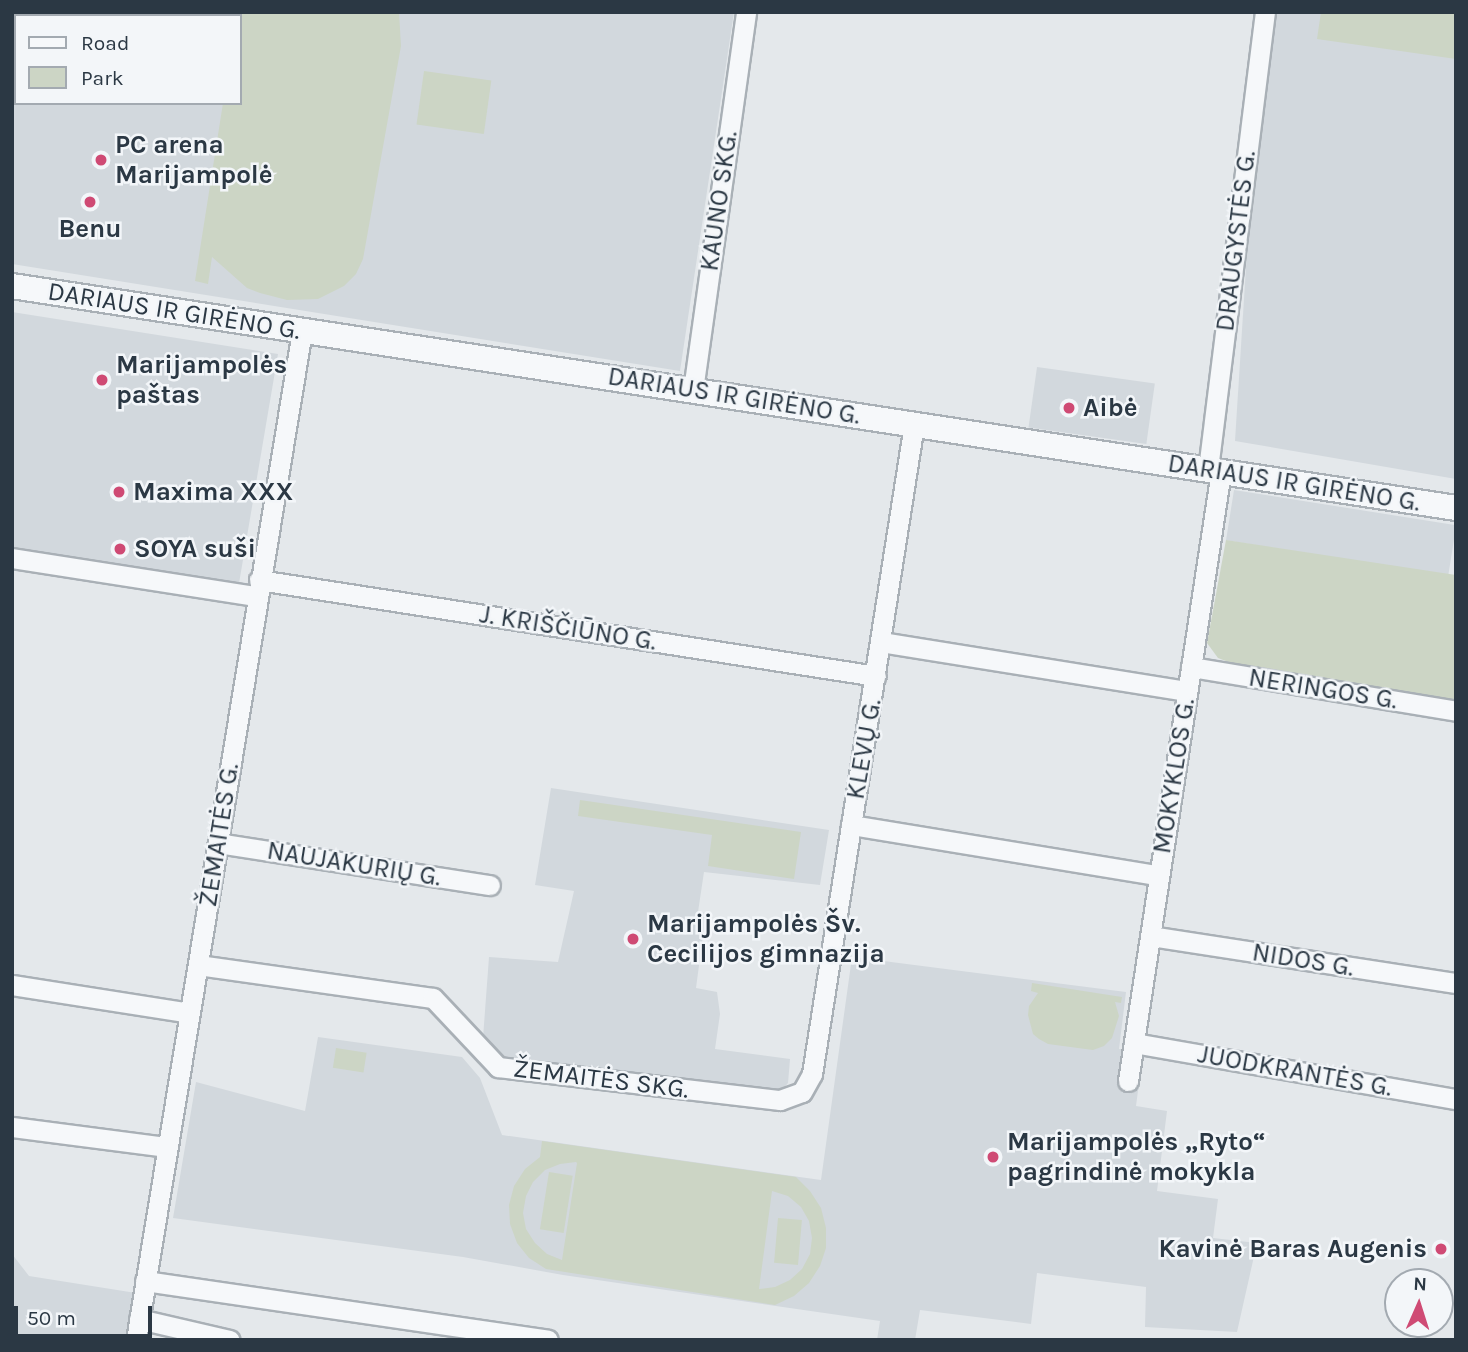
<!DOCTYPE html>
<meta charset="utf-8">
<style>
body{margin:0}
#map{position:relative;width:1468px;height:1352px;overflow:hidden;background:#e4e8eb;font-family:Karla,sans-serif}
div>[style]{position:absolute}
.built>*{inset:0;background:#d2d8dd;transform-origin:0 0}
.green>*{inset:0;background:#ccd5c5;transform-origin:0 0}
.roads{filter:drop-shadow(2px 0 #a9b0b6) drop-shadow(-2px 0 #a9b0b6) drop-shadow(0 2px #a9b0b6) drop-shadow(0 -2px #a9b0b6)}
.minor>*{height:19px;margin:-9.5px;padding:0 9.5px;transform-origin:9.5px;border-radius:9.5px;background:#f6f8fa}
.tertiary>*{height:24px;margin:-12px;padding:0 12px;transform-origin:12px;border-radius:12px;background:#f6f8fa}
.dots>*{width:19px;height:19px;translate:-50% -50%;box-sizing:border-box;border:4px solid #f3f6f9;border-radius:50%}
span{translate:-50% -50%;white-space:nowrap;text-align:center;line-height:1.15;-webkit-text-stroke:5px #f3f6f9;paint-order:stroke}
.poi-label{font-size:26px;color:#2b3844;font-weight:700}
.left{translate:0 -50%;text-align:left}
.right{translate:-100% -50%;text-align:right}
.street-label{font-size:26px;color:#2b3844}
.frame{position:absolute;inset:0;border:14px solid #2b3844;pointer-events:none}
.legend{position:absolute;left:14px;top:14px;width:228px;height:91px;box-sizing:border-box;background:#f3f6f9;border:2px solid #a3aab1;margin:0;padding:9px 12px;list-style:none;font-size:21px;color:#2b3844}
.legend li{display:flex;align-items:center;gap:14px;height:35px}
.legend b{width:35px;border:2px solid #a3aab1}
.north{position:absolute;left:1384px;top:1268px;width:70px;height:70px;box-sizing:border-box;background:#f3f6f9;border:2px solid #a3aab1;border-radius:50%;rotate:3deg;font-size:19px;font-weight:700;line-height:28px;text-align:center;color:#2b3844}
.north::after{content:'';display:block;margin:auto;width:24px;height:32px;background:#cf4a74;clip-path:polygon(50% 0,100% 100%,50% 72%,0 100%)}
.scale{position:absolute;left:14px;top:1306px;width:138px;height:32px;box-sizing:border-box;border:4px solid #2b3844;border-top:0;padding-left:9px;font-size:21px;line-height:24px;white-space:nowrap;color:#2b3844;-webkit-text-stroke:5px #f3f6f9;paint-order:stroke}
</style>
<div id="map">
<div class="built">
<div style="clip-path:polygon(12px 12px,123px 12px,150px 16px,16px 16px,16px 103px,240px 103px,240px 16px,182px 16px,183px 12px,734px 12px,680px 371px,12px 264px)"></div>
<div style="clip-path:polygon(1265px 12px,1456px 12px,1456px 479px,1235px 441px,1260px 46px)"></div>
<div style="clip-path:polygon(12px 312px,278px 354px,236px 601px,12px 567px)"></div>
<div style="left:1037px;top:367px;width:119px;height:61px;rotate:8deg"></div>
<div style="left:1234px;top:490px;width:225px;height:51px;rotate:9deg"></div>
<div style="clip-path:polygon(551px 788px,829px 830px,820px 885px,704px 872px,698px 912px,706px 913px,696px 988px,717px 992px,720px 1014px,715px 1049px,790px 1059px,788px 1083px,780px 1092px,503px 1059px,483px 1038px,489px 957px,558px 962px,574px 891px,535px 885px)"></div>
<div style="clip-path:polygon(852px 957px,1126px 992px,1119px 1049px,1143px 1052px,1136px 1106px,1167px 1111px,1157px 1191px,1218px 1199px,1213px 1238px,1257px 1243px,1237px 1332px,1145px 1327px,1146px 1287px,1037px 1273px,1031px 1324px,920px 1310px,915px 1340px,877px 1340px,880px 1321px,563px 1275px,463px 1257px,173px 1218px,196px 1082px,305px 1111px,318px 1037px,462px 1057px,480px 1078px,502px 1135px,821px 1180px)"></div>
<div style="clip-path:polygon(12px 1254px,29px 1276px,136px 1293px,128px 1340px,12px 1340px)"></div>
</div>
<div class="green">
<div style="clip-path:polygon(237px 12px,399px 12px,401px 46px,363px 259px,356px 274px,344px 286px,318px 299px,287px 300px,260px 293px,247px 288px,212px 257px,208px 284px,195px 281px,223px 103px,240px 103px,240px 16px,236px 16px)"></div>
<div style="clip-path:polygon(1321px 12px,1456px 12px,1456px 59px,1317px 39px)"></div>
<div style="left:424px;top:71px;width:68px;height:54px;rotate:8deg"></div>
<div style="clip-path:polygon(1226px 540px,1456px 575px,1456px 701px,1239px 666px,1218px 658px,1207px 643px)"></div>
<div style="clip-path:polygon(580px 800px,801px 832px,794px 879px,708px 866px,712px 835px,578px 816px)"></div>
<div style="clip-path:polygon(1032px 983px,1122px 997px,1121px 1003px,1115px 1002px,1119px 1016px,1112px 1038px,1104px 1046px,1093px 1050px,1048px 1044px,1039px 1039px,1033px 1034px,1028px 1015px,1029px 1006px,1038px 993px,1031px 991px)"></div>
<div style="left:336px;top:1048px;width:31px;height:20px;rotate:9deg"></div>
<div style="clip-path:polygon(evenodd,542px 1141px,796px 1177px,810px 1191px,821px 1208px,826px 1228px,826px 1248px,820px 1266px,809px 1283px,794px 1296px,775px 1305px,546px 1269px,529px 1258px,517px 1243px,510px 1224px,509px 1205px,514px 1186px,525px 1169px,540px 1157px,542px 1141px,576px 1162px,577px 1163px,562px 1260px,547px 1254px,535px 1243px,526px 1229px,523px 1213px,526px 1196px,533px 1182px,545px 1170px,560px 1164px,576px 1162px,542px 1141px,772px 1191px,788px 1196px,801px 1207px,809px 1221px,812px 1238px,810px 1254px,802px 1269px,790px 1280px,775px 1287px,759px 1289px,772px 1191px)"></div>
<div style="left:549px;top:1172px;width:24px;height:58px;rotate:9deg"></div>
<div style="left:778px;top:1218px;width:24px;height:45px;rotate:5deg"></div>
</div>
<div class="roads">
<div class="minor">
<div style="left:693px;top:390px;width:382px;rotate:-82deg"></div>
<div style="left:1208px;top:469px;width:461px;rotate:-82.9deg"></div>
<div style="left:12px;top:558px;width:247px;rotate:8.9deg"></div>
<div style="left:259px;top:580px;width:624px;rotate:8.84deg"></div>
<div style="left:881px;top:642px;width:310px;rotate:9.1deg"></div>
<div style="left:1191px;top:667px;width:269px;rotate:9.4deg"></div>
<div style="left:851px;top:825px;width:311px;rotate:9.3deg"></div>
<div style="left:218px;top:843px;width:275px;rotate:8.8deg"></div>
<div style="left:1151px;top:936px;width:309px;rotate:8.8deg"></div>
<div style="left:198px;top:965px;width:237px;rotate:8deg"></div>
<div style="left:433px;top:998px;width:95px;rotate:46.7deg"></div>
<div style="left:498px;top:1067px;width:284px;rotate:6.7deg"></div>
<div style="left:780px;top:1100px;width:23px;rotate:-20deg"></div>
<div style="left:802px;top:1092px;width:21px;rotate:-61deg"></div>
<div style="left:812px;top:1074px;width:658px;rotate:-81.08deg"></div>
<div style="left:12px;top:985px;width:180px;rotate:8.9deg"></div>
<div style="left:1134px;top:1043px;width:327px;rotate:9.9deg"></div>
<div style="left:1128px;top:1081px;width:617px;rotate:-81.33deg"></div>
<div style="left:12px;top:1127px;width:155px;rotate:7.4deg"></div>
<div style="left:145px;top:1281px;width:407px;rotate:8.3deg"></div>
<div style="left:139px;top:1319px;width:93px;rotate:13deg"></div>
<div style="left:136px;top:1340px;width:1023px;rotate:-80.66deg"></div>
</div>
<div class="tertiary">
<div style="left:12px;top:286px;width:1461px;rotate:8.74deg"></div>
</div>
</div>
<div class="dots">
<div style="left:101px;top:160px;background:#cf4a74"></div>
<div style="left:90px;top:202px;background:#cf4a74"></div>
<div style="left:102px;top:380px;background:#cf4a74"></div>
<div style="left:1069px;top:408px;background:#cf4a74"></div>
<div style="left:119px;top:492px;background:#cf4a74"></div>
<div style="left:120px;top:549px;background:#cf4a74"></div>
<div style="left:633px;top:939px;background:#cf4a74"></div>
<div style="left:993px;top:1157px;background:#cf4a74"></div>
<div style="left:1441px;top:1249px;background:#cf4a74"></div>
</div>
<div class="poi-label">
<span class="left" style="left:115px;top:160px">PC arena<br>Marijampolė</span>
<span style="left:90px;top:229px">Benu</span>
<span class="left" style="left:116px;top:380px">Marijampolės<br>paštas</span>
<span class="left" style="left:1083px;top:408px">Aibė</span>
<span class="left" style="left:133px;top:492px">Maxima XXX</span>
<span class="left" style="left:134px;top:549px">SOYA suši</span>
<span class="left" style="left:647px;top:939px">Marijampolės Šv.<br>Cecilijos gimnazija</span>
<span class="left" style="left:1007px;top:1157px">Marijampolės „Ryto“<br>pagrindinė mokykla</span>
<span class="right" style="left:1427px;top:1249px">Kavinė Baras Augenis</span>
</div>
<div class="street-label">
<span style="left:719px;top:201px;rotate:-82deg">KAUNO SKG.</span>
<span style="left:1236px;top:241px;rotate:-83deg">DRAUGYSTĖS G.</span>
<span style="left:174px;top:311px;rotate:9deg">DARIAUS IR GIRĖNO G.</span>
<span style="left:734px;top:396px;rotate:9deg">DARIAUS IR GIRĖNO G.</span>
<span style="left:1294px;top:483px;rotate:9deg">DARIAUS IR GIRĖNO G.</span>
<span style="left:568px;top:628px;rotate:9deg">J. KRIŠČIŪNO G.</span>
<span style="left:1323px;top:689px;rotate:9deg">NERINGOS G.</span>
<span style="left:864px;top:749px;rotate:-80deg">KLEVŲ G.</span>
<span style="left:1174px;top:776px;rotate:-81deg">MOKYKLOS G.</span>
<span style="left:219px;top:835px;rotate:-81deg">ŽEMAITĖS G.</span>
<span style="left:354px;top:864px;rotate:9deg">NAUJAKURIŲ G.</span>
<span style="left:1303px;top:960px;rotate:9deg">NIDOS G.</span>
<span style="left:1295px;top:1071px;rotate:10deg">JUODKRANTĖS G.</span>
<span style="left:601px;top:1079px;rotate:7deg">ŽEMAITĖS SKG.</span>
</div>
<div class="frame"></div>
<ul class="legend">
<li><b style="height:9px;background:#f6f8fa"></b>Road</li>
<li><b style="height:19px;background:#ccd5c5"></b>Park</li>
</ul>
<div class="north">N</div>
<div class="scale">50 m</div>
</div>
